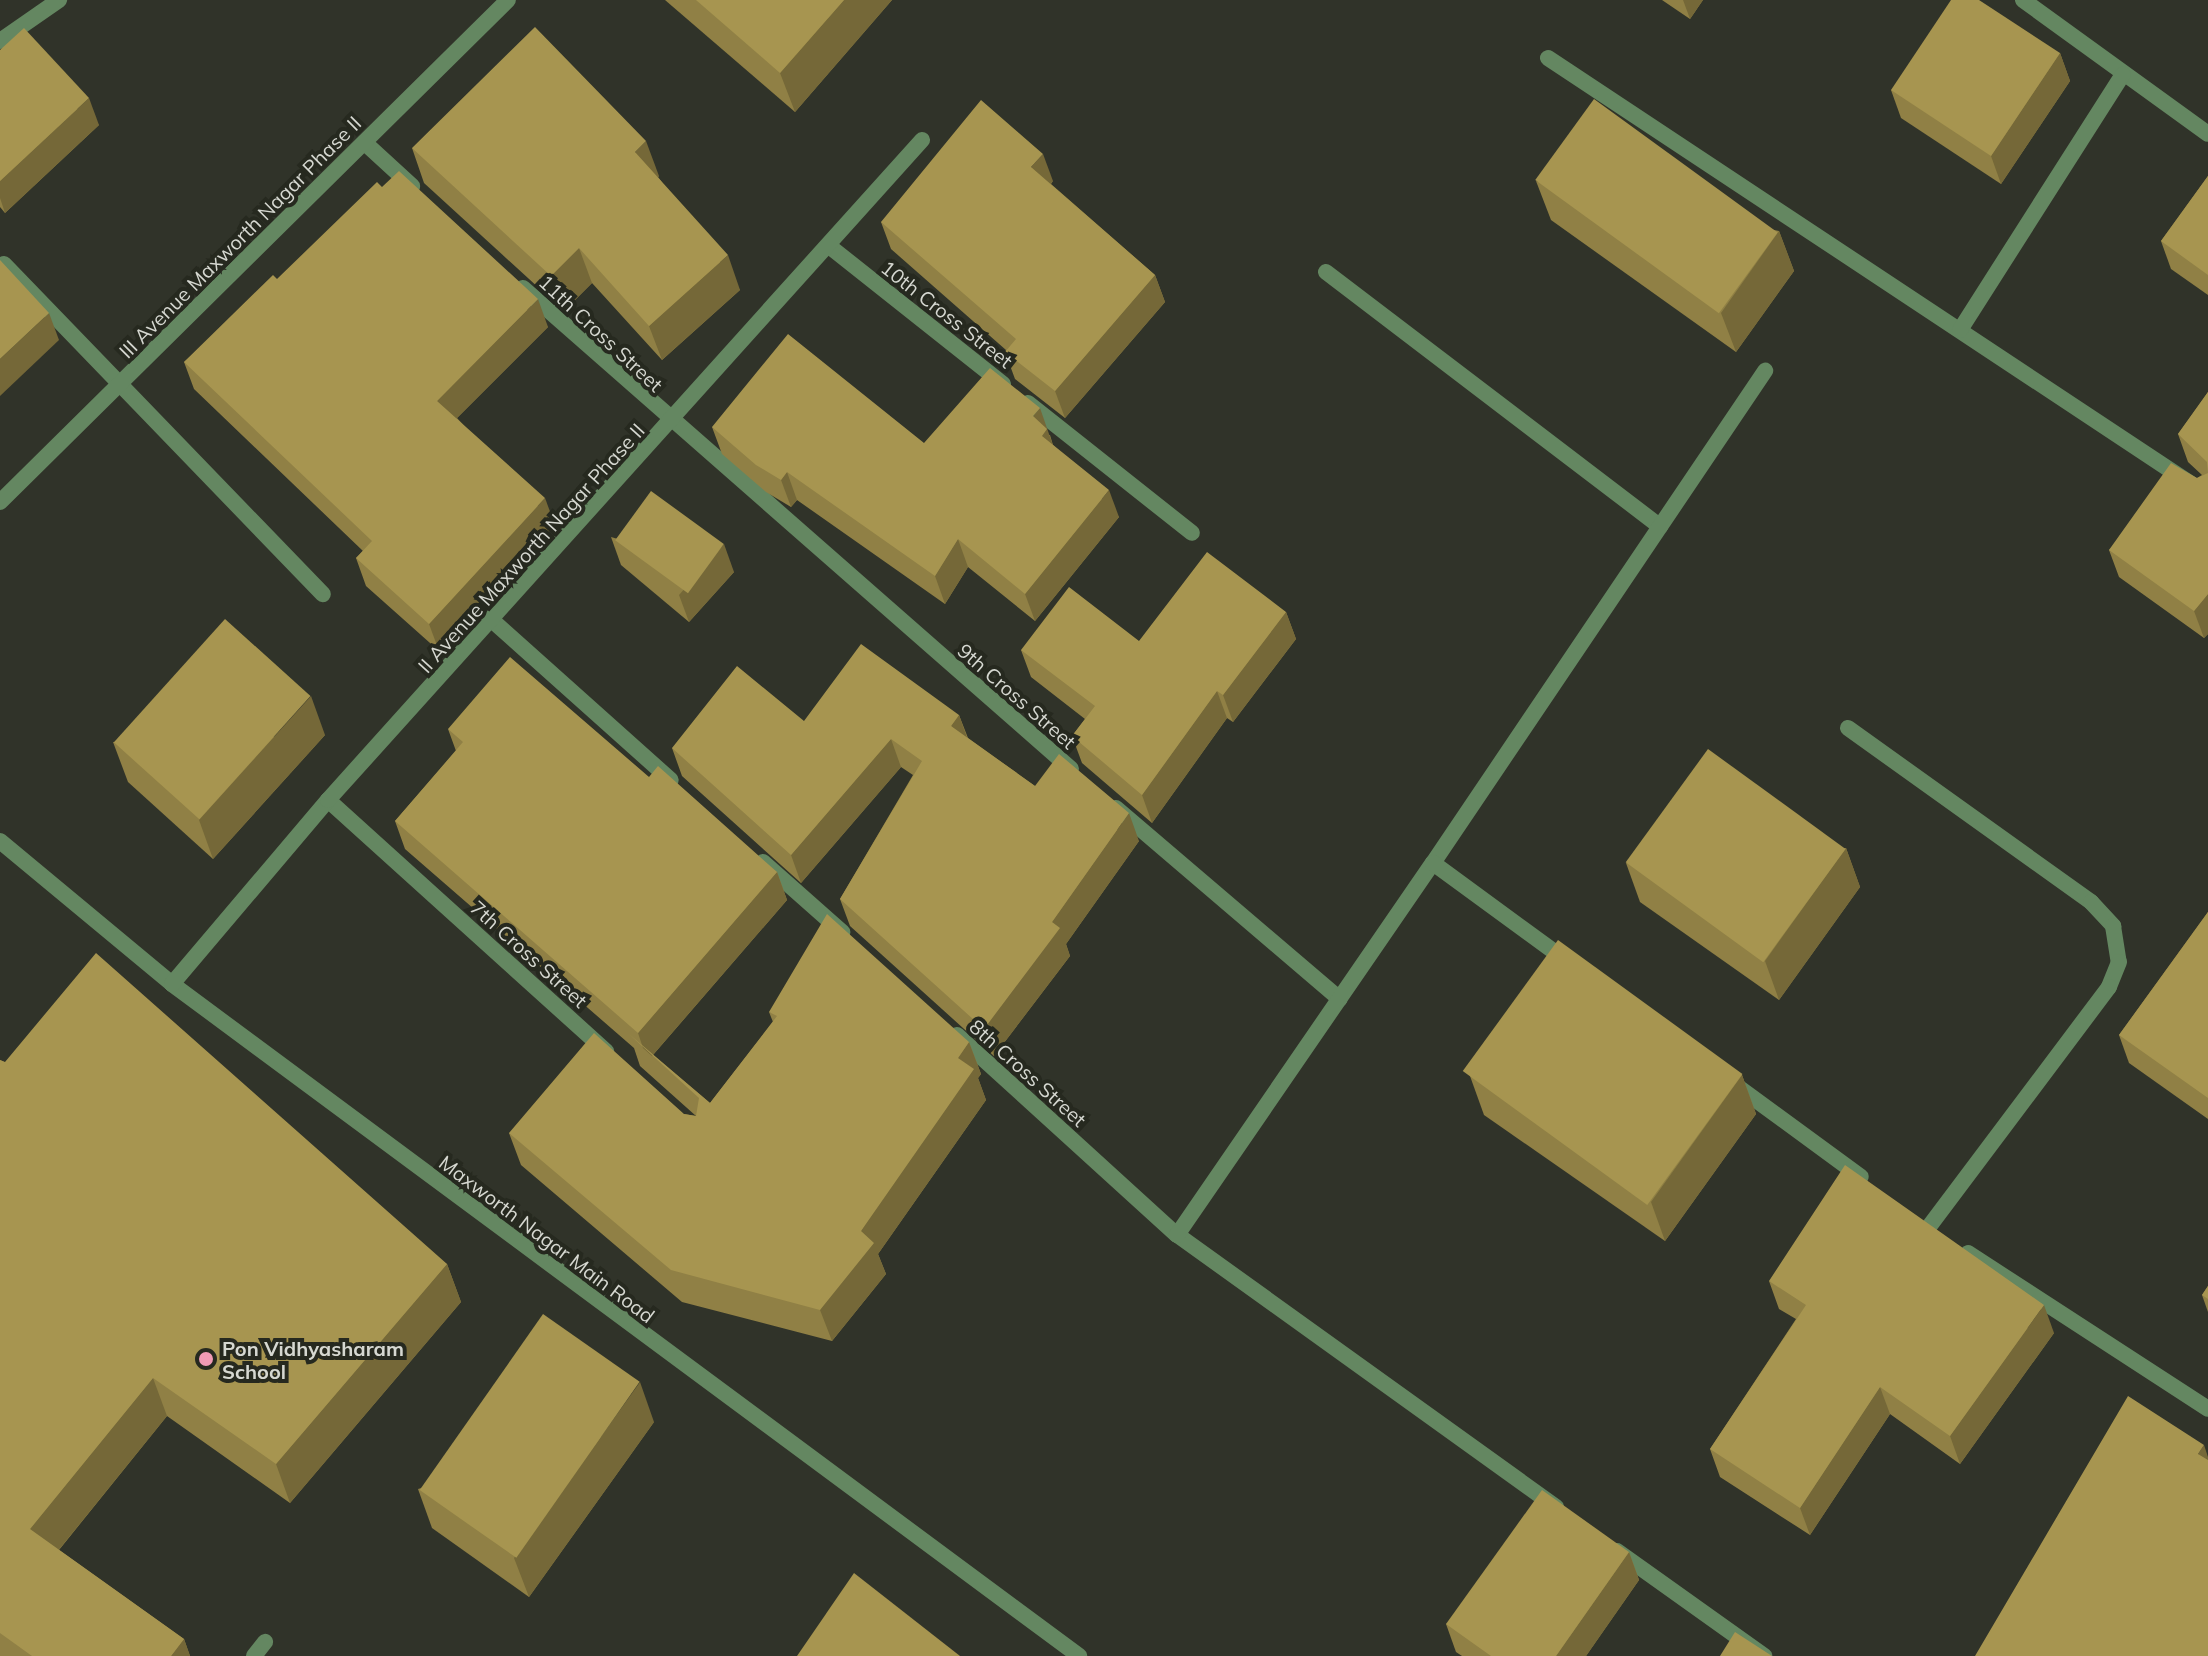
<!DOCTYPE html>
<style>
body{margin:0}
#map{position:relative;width:2208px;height:1656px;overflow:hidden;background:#303329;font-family:Mulish,sans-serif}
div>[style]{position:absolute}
.street>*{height:16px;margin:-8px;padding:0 8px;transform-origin:8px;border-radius:8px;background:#648761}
.wall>*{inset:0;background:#908045}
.shaded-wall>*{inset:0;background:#756838}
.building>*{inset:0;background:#a79550;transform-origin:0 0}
.dots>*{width:22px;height:22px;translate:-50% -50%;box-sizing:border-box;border:4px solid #26291f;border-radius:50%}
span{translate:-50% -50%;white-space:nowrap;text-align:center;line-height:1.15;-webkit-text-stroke:8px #26291f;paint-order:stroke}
.street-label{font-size:20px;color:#d6d8d1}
.poi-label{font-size:20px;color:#d6d8d1;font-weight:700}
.left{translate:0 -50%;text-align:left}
</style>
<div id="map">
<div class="street">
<div style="left:2023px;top:0;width:228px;rotate:35.9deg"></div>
<div style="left:0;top:41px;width:72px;rotate:-34.8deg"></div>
<div style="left:1548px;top:58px;width:792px;rotate:33.51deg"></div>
<div style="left:365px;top:143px;width:64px;rotate:42.5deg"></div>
<div style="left:829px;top:246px;width:222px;rotate:38.4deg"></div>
<div style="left:4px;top:264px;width:459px;rotate:46deg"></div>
<div style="left:1326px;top:272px;width:420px;rotate:37.3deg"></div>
<div style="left:523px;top:288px;width:729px;rotate:41.27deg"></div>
<div style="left:1960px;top:330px;width:303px;rotate:-57.5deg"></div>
<div style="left:1028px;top:403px;width:209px;rotate:38.4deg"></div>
<div style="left:0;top:502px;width:714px;rotate:-44.66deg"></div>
<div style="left:494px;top:622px;width:237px;rotate:41.8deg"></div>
<div style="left:1848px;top:728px;width:299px;rotate:35.6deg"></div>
<div style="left:2091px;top:902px;width:33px;rotate:47deg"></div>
<div style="left:2113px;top:926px;width:36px;rotate:81deg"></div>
<div style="left:2119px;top:962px;width:27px;rotate:112deg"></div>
<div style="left:2109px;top:987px;width:300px;rotate:126.9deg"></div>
<div style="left:328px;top:800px;width:375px;rotate:42.1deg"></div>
<div style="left:1116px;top:808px;width:294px;rotate:40.5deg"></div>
<div style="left:0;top:841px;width:224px;rotate:39.7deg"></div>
<div style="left:172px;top:984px;width:1129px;rotate:36.53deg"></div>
<div style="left:763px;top:862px;width:106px;rotate:41.5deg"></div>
<div style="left:1433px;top:863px;width:594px;rotate:-55.99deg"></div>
<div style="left:172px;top:984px;width:241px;rotate:-49.7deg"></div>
<div style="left:328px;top:800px;width:888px;rotate:-48.01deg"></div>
<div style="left:957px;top:1035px;width:297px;rotate:42.3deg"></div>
<div style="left:1734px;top:1084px;width:157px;rotate:36.2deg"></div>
<div style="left:1968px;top:1253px;width:286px;rotate:33deg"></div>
<div style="left:1556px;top:1507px;width:467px;rotate:-144.3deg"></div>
<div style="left:1177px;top:1235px;width:452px;rotate:-55.5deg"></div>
<div style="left:1433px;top:863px;width:166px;rotate:36.2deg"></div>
<div style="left:1617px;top:1551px;width:181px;rotate:35.5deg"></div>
<div style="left:254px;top:1656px;width:18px;rotate:-52deg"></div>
</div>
<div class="wall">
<div style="clip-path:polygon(665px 0,892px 0,795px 112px)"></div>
<div style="clip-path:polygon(1662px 0,1703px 0,1690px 19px)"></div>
<div style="clip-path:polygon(0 50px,99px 125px,5px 213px,0 207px)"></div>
<div style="clip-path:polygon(2060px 53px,2070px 81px,2001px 184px,1901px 118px,1891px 90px)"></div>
<div style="clip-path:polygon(412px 148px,659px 176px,658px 177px,740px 290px,662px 360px,592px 283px,564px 311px,424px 183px)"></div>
<div style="clip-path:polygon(2208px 176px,2208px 295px,2171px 269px,2161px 241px)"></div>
<div style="clip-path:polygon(1053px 181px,1051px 184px,1155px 275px,1165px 302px,1065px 418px,1015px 379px,1005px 352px,1006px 350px,891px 249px,881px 222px)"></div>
<div style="clip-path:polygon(1536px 181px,1779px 231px,1794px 271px,1736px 352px,1551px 220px)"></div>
<div style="clip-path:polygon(382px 187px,548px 327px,457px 418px,555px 525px,439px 651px,366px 586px,356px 558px,363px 551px,194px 389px,184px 362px)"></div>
<div style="clip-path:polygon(2208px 392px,2208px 634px,2204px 638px,2119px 577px,2109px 550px,2197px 478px,2202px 475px,2188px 462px,2178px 434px)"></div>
<div style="clip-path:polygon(712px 427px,924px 443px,1050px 435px,1053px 445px,1119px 517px,1035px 621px,968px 567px,945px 604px,797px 500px,791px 507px,766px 492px,722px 454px)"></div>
<div style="clip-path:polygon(611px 537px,734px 572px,689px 622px,621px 565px)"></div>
<div style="clip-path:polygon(1286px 612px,1296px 639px,1233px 722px,1227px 718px,1152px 823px,1082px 763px,1072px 736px,1085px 719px,1031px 677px,1021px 650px,1139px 641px)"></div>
<div style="clip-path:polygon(959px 715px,968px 738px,1035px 786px,1139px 841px,1066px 944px,1070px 956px,994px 1056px,850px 926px,840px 899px,913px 775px,901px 767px,801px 883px,682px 776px,672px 748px,804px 721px)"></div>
<div style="clip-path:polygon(448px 729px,649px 777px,777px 872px,787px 900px,653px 1055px,710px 1103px,773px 1022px,769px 1012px,969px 1042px,981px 1074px,978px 1078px,986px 1100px,878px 1254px,886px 1274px,832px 1341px,682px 1302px,521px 1165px,509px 1133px,684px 1114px,696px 1116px,640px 1066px,634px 1048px,405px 849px,395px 821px,456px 751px)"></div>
<div style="clip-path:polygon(325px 735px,213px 859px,128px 782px,113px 742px)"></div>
<div style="clip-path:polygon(1846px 848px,1860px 887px,1779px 1000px,1640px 902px,1626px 863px)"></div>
<div style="clip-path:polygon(2208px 912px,2208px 1119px,2129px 1063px,2119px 1035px)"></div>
<div style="clip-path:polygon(0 1060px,447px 1264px,461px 1302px,290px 1503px,167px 1416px,59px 1550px,184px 1639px,190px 1656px,0 1656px)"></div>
<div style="clip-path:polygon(1742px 1075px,1756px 1114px,1665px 1241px,1484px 1115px,1470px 1076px)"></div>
<div style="clip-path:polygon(1769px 1281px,2054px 1333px,1960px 1464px,1890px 1414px,1810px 1535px,1720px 1477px,1710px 1449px,1796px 1319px,1779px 1309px)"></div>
<div style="clip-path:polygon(2208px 1286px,2208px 1312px,2202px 1295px)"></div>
<div style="clip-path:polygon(654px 1422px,529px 1597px,432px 1528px,418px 1489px)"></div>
<div style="clip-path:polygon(1629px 1552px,1639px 1580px,1586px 1656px,1462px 1656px,1456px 1652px,1446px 1624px)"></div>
</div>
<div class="shaded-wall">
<div style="clip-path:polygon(844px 0,892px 0,795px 112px,780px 73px)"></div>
<div style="clip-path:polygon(1683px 0,1703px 0,1690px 19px)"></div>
<div style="clip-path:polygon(2060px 53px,2070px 81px,2001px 184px,1991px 156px)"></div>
<div style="clip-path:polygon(89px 98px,99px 125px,5px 213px,0 198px,0 181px)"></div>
<div style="clip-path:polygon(646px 141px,659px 176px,648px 187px,635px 152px)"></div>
<div style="clip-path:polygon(1043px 154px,1053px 181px,1041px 194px,1031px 167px)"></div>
<div style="clip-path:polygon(1779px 231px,1794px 271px,1736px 352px,1721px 313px)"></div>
<div style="clip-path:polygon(579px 248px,592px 283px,564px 311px,551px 276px)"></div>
<div style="clip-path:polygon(728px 255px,740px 290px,662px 360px,649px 326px)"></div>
<div style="clip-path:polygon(1155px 275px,1165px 302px,1065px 418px,1055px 391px)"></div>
<div style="clip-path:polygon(538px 299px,548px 327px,447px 428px,437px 401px)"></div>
<div style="clip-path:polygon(49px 313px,59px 340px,0 396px,0 359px)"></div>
<div style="clip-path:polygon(1040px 408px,1057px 457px,1052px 463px,1033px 416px)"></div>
<div style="clip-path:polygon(787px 472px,797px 500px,791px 507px,781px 480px)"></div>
<div style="clip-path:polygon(1109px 490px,1119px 517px,1035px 621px,1025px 594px)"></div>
<div style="clip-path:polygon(545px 498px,555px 525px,439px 651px,429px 624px)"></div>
<div style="clip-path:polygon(958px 539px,968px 567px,945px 604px,935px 576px)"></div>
<div style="clip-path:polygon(724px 544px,734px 572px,689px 622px,679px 595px)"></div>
<div style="clip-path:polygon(2208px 594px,2208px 634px,2204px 638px,2194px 611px)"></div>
<div style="clip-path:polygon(1286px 612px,1296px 639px,1233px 722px,1223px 695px)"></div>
<div style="clip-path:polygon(1217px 691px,1227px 718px,1152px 823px,1142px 795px)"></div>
<div style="clip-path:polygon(311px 696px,325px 735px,213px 859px,199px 820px)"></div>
<div style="clip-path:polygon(959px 715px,969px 743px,951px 726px)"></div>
<div style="clip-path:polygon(891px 739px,901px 767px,801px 883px,791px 855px)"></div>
<div style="clip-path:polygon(1129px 813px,1139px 841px,1066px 944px,1070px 956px,994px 1056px,984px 1029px,1052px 922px)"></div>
<div style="clip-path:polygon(1846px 848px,1860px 887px,1779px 1000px,1765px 961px)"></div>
<div style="clip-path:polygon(777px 872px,787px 900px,652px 1056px,643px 1048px,638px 1033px)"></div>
<div style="clip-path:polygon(969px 1042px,981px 1074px,978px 1078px,986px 1100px,878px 1254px,886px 1274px,832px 1341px,820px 1310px,861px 1231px,958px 1058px)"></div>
<div style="clip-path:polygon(1742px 1075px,1756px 1114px,1665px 1241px,1651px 1202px)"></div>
<div style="clip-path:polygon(447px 1264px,461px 1302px,290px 1503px,276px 1464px)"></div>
<div style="clip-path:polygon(2044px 1305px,2054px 1333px,1960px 1464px,1950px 1436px)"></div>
<div style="clip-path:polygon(153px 1378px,167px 1416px,44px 1568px,30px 1529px)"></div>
<div style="clip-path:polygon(640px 1382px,654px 1422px,529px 1597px,514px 1558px)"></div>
<div style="clip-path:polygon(1880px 1387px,1890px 1414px,1810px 1535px,1800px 1508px)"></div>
<div style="clip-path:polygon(2204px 1445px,2208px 1457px,2208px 1482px,2198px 1454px)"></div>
<div style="clip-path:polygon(1629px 1552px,1639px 1580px,1586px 1656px,1556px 1656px)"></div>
<div style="clip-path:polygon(184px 1639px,190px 1656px,171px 1656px)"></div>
</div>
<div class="building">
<div style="clip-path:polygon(696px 0,844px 0,780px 73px)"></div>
<div style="clip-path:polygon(1951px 0,1979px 0,2060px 53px,1991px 156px,1891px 90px)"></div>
<div style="clip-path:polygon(535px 27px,646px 141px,635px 152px,728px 255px,649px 326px,579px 248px,551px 276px,412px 148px)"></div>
<div style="clip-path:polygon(24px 28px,89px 98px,0 181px,0 50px)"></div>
<div style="left:1594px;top:99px;width:227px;height:100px;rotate:36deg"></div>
<div style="clip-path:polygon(981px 100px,1043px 154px,1031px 167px,1155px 275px,1055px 391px,1005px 352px,1016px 339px,881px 222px)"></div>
<div style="clip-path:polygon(399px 171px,538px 299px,437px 401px,545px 498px,429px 624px,356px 558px,372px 541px,184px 362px,273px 275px,277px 279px,377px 182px,382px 187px)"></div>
<div style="clip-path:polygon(2208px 176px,2208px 275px,2161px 241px)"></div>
<div style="clip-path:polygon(0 260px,49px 313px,0 359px)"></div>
<div style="clip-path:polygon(788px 334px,924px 443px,990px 368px,1040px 408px,1033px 416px,1047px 429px,1042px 436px,1109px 490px,1025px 594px,958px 539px,935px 576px,787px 472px,781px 480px,756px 465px,712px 427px)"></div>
<div style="clip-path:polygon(2208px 392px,2208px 594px,2194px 611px,2109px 550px,2171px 463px,2197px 478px,2208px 473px,2207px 462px,2178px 434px)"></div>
<div style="left:651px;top:491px;width:90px;height:61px;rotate:36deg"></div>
<div style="clip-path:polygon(1207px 552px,1286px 612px,1223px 695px,1217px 691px,1142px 795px,1072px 736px,1095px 706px,1021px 650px,1069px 587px,1139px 641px)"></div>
<div style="left:225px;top:619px;width:115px;height:166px;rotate:42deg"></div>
<div style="clip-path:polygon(861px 644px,959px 715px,951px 726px,1035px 786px,1059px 754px,1129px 813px,1052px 922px,1060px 928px,984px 1029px,840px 899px,922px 761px,891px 739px,791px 855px,672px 748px,737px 666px,804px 721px)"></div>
<div style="clip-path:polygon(510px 657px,649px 777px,658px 766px,777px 872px,638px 1033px,395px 821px,463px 742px,448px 729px)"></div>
<div style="left:1708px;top:749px;width:170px;height:140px;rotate:36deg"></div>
<div style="clip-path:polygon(2208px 912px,2208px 1098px,2119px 1035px)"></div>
<div style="clip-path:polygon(827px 914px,969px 1042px,958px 1058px,974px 1069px,861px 1231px,874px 1243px,820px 1310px,671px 1270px,509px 1133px,594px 1033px,684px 1114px,696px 1116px,699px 1098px,629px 1034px,710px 1103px,777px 1016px,769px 1012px)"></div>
<div style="left:1558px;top:940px;width:228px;height:162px;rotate:36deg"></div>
<div style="clip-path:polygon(96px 953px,447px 1264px,276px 1464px,153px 1378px,30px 1529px,184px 1639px,171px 1656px,32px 1656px,0 1633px,0 1060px,5px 1062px)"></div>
<div style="clip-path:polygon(1845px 1165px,2044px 1305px,1950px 1436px,1880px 1387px,1800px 1508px,1710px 1449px,1806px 1305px,1769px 1281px)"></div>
<div style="clip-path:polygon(2208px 1286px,2208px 1299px,2202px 1295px)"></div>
<div style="left:543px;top:1314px;width:118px;height:215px;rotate:35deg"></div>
<div style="clip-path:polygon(2128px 1396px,2204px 1445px,2198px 1454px,2208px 1460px,2208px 1656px,1975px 1656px)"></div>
<div style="clip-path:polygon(1542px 1490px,1629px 1552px,1556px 1656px,1491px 1656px,1446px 1624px)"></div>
<div style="clip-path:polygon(854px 1573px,960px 1656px,797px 1656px)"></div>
<div style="clip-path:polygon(1735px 1632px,1772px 1656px,1720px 1656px)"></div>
</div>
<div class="dots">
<div style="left:206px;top:1359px;background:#f09ab4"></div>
</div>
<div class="street-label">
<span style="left:240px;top:237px;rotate:-45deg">III Avenue Maxworth Nagar Phase II</span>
<span style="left:947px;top:314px;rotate:38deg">10th Cross Street</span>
<span style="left:601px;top:333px;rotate:43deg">11th Cross Street</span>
<span style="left:531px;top:548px;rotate:-48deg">II Avenue Maxworth Nagar Phase II</span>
<span style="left:1017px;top:696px;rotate:41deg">9th Cross Street</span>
<span style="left:529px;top:954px;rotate:42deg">7th Cross Street</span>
<span style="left:1028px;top:1073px;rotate:42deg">8th Cross Street</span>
<span style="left:547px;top:1239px;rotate:37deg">Maxworth Nagar Main Road</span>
</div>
<div class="poi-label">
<span class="left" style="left:222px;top:1360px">Pon Vidhyasharam<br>School</span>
</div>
</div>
